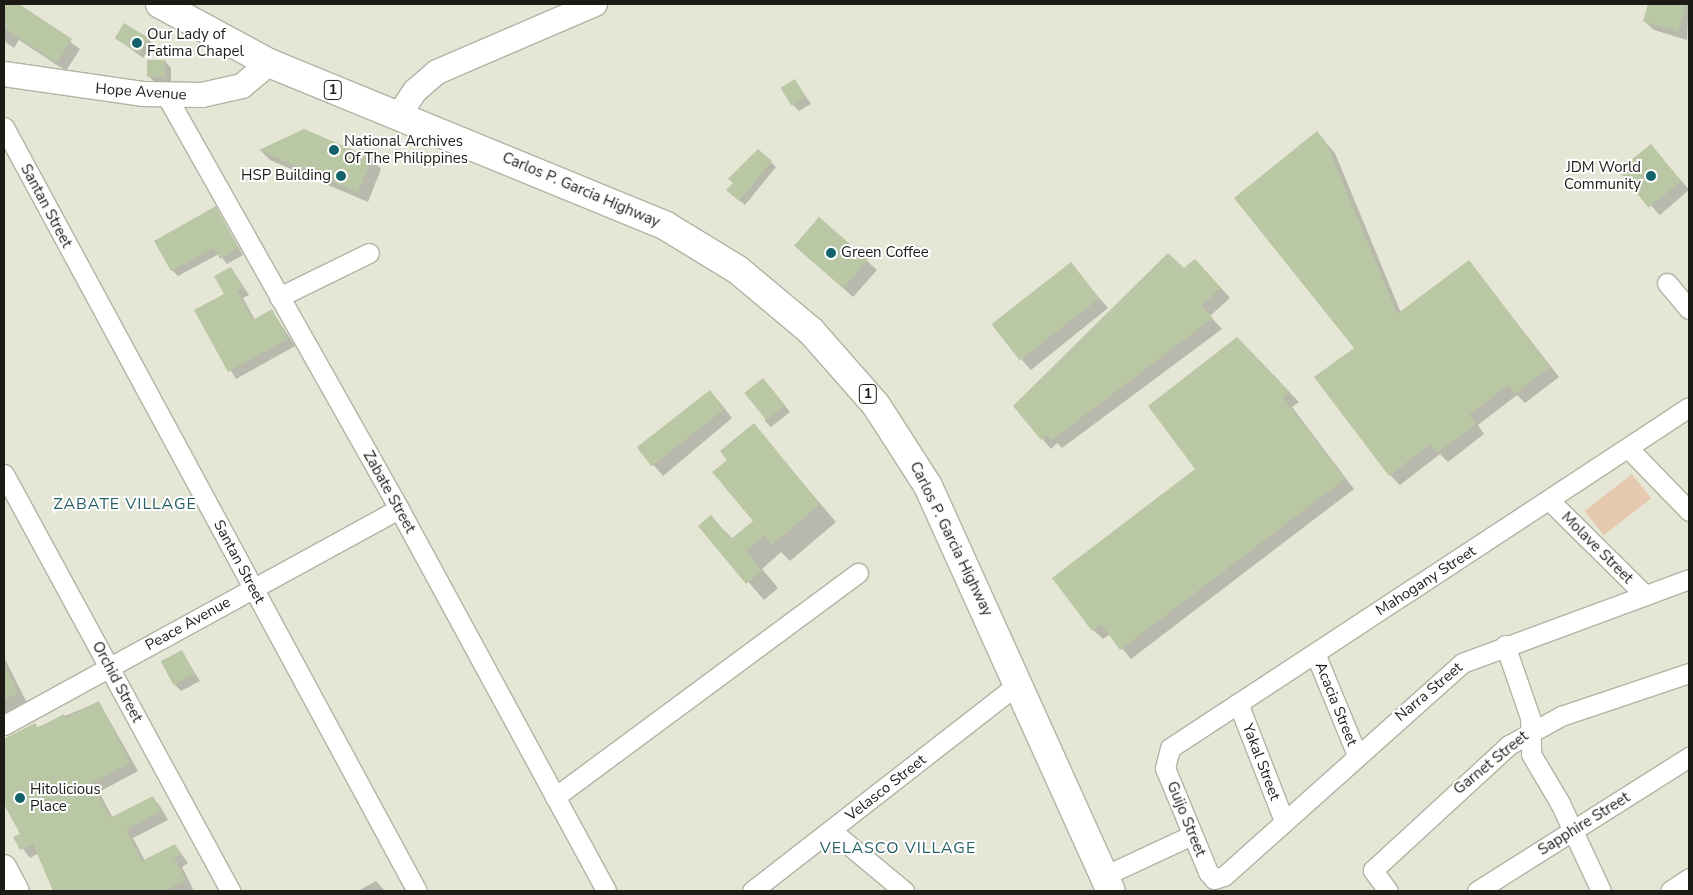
<!DOCTYPE html>
<style>
body{margin:0}
#map{position:relative;width:1693px;height:895px;overflow:hidden;background:#e6e6d7;font-family:"Nunito Sans",sans-serif}
div>[style]{position:absolute}
.green>*{inset:0;background:#e6cab0;transform-origin:0 0}
.shadow>*{inset:0;background:#0003;transform-origin:0 0}
.building>*{inset:0;background:#b9c7a4;transform-origin:0 0}
.roads{filter:drop-shadow(1px 0 #b3b3a4) drop-shadow(-1px 0 #b3b3a4) drop-shadow(0 1px #b3b3a4) drop-shadow(0 -1px #b3b3a4)}
.minor>*{height:19px;margin:-9.5px;padding:0 9.5px;transform-origin:9.5px;border-radius:9.5px;background:#fff}
.major>*{height:24px;margin:-12px;padding:0 12px;transform-origin:12px;border-radius:12px;background:#fff}
.highway>*{height:28px;margin:-14px;padding:0 14px;transform-origin:14px;border-radius:14px;background:#fff}
.dots>*{width:14px;height:14px;translate:-50% -50%;box-sizing:border-box;border:2px solid #fff;border-radius:50%}
span{translate:-50% -50%;white-space:nowrap;text-align:center;line-height:1.15;-webkit-text-stroke:4px #fff;paint-order:stroke}
.shield-label span{padding:1px 4px;background:#fff;border:1px solid;border-radius:4px;-webkit-text-stroke-width:0}
.shield-label{font-size:14px;color:#1c1b16;font-weight:700}
.poi-label{font-size:15px;color:#1c1b16}
.left{translate:0 -50%;text-align:left}
.right{translate:-100% -50%;text-align:right}
.street-label{font-size:15px;color:#1c1b16}
.neighbourhood-label{font-size:16px;color:#265f66;letter-spacing:1px}
.frame{position:absolute;inset:0;border:5px solid #1c1b16;pointer-events:none}
</style>
<div id="map">
<div class="green">
<div style="left:1632px;top:474px;width:31px;height:60px;rotate:52deg"></div>
</div>
<div class="shadow">
<div style="clip-path:polygon(4px 4px,17px 4px,80px 49px,66px 71px,19px 40px,14px 48px,4px 41px)"></div>
<div style="clip-path:polygon(1649px 4px,1689px 4px,1687px 40px,1654px 30px,1644px 21px)"></div>
<div style="clip-path:polygon(116px 38px,148px 39px,152px 43px,143px 58px)"></div>
<div style="clip-path:polygon(165px 61px,171px 68px,171px 82px,155px 82px,148px 76px)"></div>
<div style="clip-path:polygon(795px 81px,811px 104px,799px 111px,793px 105px)"></div>
<div style="clip-path:polygon(308px 132px,372px 159px,381px 169px,368px 202px,270px 160px,261px 151px)"></div>
<div style="clip-path:polygon(1317px 133px,1335px 153px,1401px 313px,1469px 261px,1559px 377px,1525px 403px,1517px 395px,1478px 425px,1484px 434px,1448px 462px,1440px 454px,1400px 485px,1390px 475px,1355px 348px)"></div>
<div style="left:1651px;top:146px;width:58px;height:39px;rotate:49deg"></div>
<div style="clip-path:polygon(771px 162px,776px 167px,745px 205px,733px 195px)"></div>
<div style="clip-path:polygon(216px 208px,243px 255px,227px 264px,219px 254px,178px 276px,172px 270px)"></div>
<div style="clip-path:polygon(806px 255px,867px 261px,877px 270px,853px 297px)"></div>
<div style="clip-path:polygon(1070px 264px,1108px 308px,1031px 370px,1022px 360px)"></div>
<div style="clip-path:polygon(231px 268px,249px 295px,243px 298px,255px 320px,272px 311px,295px 346px,236px 379px,195px 311px,225px 295px)"></div>
<div style="clip-path:polygon(1184px 270px,1205px 270px,1230px 298px,1210px 316px,1222px 329px,1062px 448px,1057px 443px,1051px 449px,1014px 406px)"></div>
<div style="clip-path:polygon(1237px 339px,1299px 402px,1292px 407px,1354px 489px,1131px 659px,1110px 634px,1103px 639px,1093px 630px,1197px 469px)"></div>
<div style="clip-path:polygon(769px 386px,790px 412px,771px 427px,765px 421px)"></div>
<div style="clip-path:polygon(718px 400px,732px 418px,663px 476px,640px 449px)"></div>
<div style="clip-path:polygon(753px 425px,836px 522px,790px 561px,781px 552px,762px 569px,778px 588px,764px 600px,700px 526px,711px 517px,733px 539px,755px 522px,728px 460px)"></div>
<div style="clip-path:polygon(182px 652px,200px 681px,181px 691px,175px 685px)"></div>
<div style="clip-path:polygon(4px 657px,27px 703px,4px 714px)"></div>
<div style="clip-path:polygon(99px 702px,138px 771px,99px 792px,113px 818px,152px 797px,160px 806px,168px 820px,133px 838px,145px 861px,175px 845px,188px 863px,182px 867px,193px 889px,188px 891px,55px 891px,39px 853px,30px 858px,15px 838px,21px 835px,4px 797px,4px 741px)"></div>
<div style="clip-path:polygon(376px 881px,385px 891px,358px 891px)"></div>
</div>
<div class="building">
<div style="clip-path:polygon(4px 4px,19px 4px,72px 39px,57px 63px,4px 28px)"></div>
<div style="clip-path:polygon(1648px 4px,1686px 4px,1678px 32px,1643px 21px)"></div>
<div style="left:124px;top:23px;width:29px;height:18px;rotate:31deg"></div>
<div style="left:147px;top:60px;width:18px;height:17px"></div>
<div style="left:795px;top:79px;width:21px;height:17px;rotate:59deg"></div>
<div style="clip-path:polygon(304px 129px,372px 158px,358px 193px,259px 150px)"></div>
<div style="clip-path:polygon(1317px 131px,1326px 142px,1397px 314px,1469px 260px,1550px 367px,1515px 394px,1508px 385px,1469px 415px,1476px 424px,1437px 453px,1430px 444px,1389px 476px,1314px 377px,1354px 348px,1234px 198px)"></div>
<div style="left:1651px;top:144px;width:48px;height:42px;rotate:51deg"></div>
<div style="clip-path:polygon(758px 149px,772px 161px,739px 201px,726px 190px,733px 183px,728px 179px)"></div>
<div style="clip-path:polygon(216px 206px,238px 248px,220px 259px,214px 248px,171px 271px,154px 241px)"></div>
<div style="left:819px;top:217px;width:65px;height:38px;rotate:41deg"></div>
<div style="clip-path:polygon(1168px 253px,1184px 268px,1195px 259px,1221px 288px,1201px 306px,1213px 318px,1052px 440px,1047px 435px,1041px 440px,1013px 406px)"></div>
<div style="left:1071px;top:262px;width:46px;height:101px;rotate:52deg"></div>
<div style="clip-path:polygon(231px 267px,243px 288px,237px 291px,253px 320px,272px 309px,288px 339px,228px 372px,194px 310px,224px 294px,214px 276px)"></div>
<div style="clip-path:polygon(1237px 337px,1290px 392px,1283px 397px,1345px 479px,1120px 650px,1101px 624px,1092px 631px,1052px 578px,1195px 469px,1148px 406px)"></div>
<div style="left:763px;top:378px;width:35px;height:24px;rotate:51deg"></div>
<div style="left:710px;top:390px;width:24px;height:93px;rotate:52deg"></div>
<div style="clip-path:polygon(754px 423px,820px 504px,772px 545px,764px 535px,746px 551px,762px 571px,746px 584px,698px 526px,711px 515px,731px 539px,753px 521px,712px 472px,727px 460px,720px 451px)"></div>
<div style="left:182px;top:650px;width:27px;height:24px;rotate:62deg"></div>
<div style="clip-path:polygon(4px 664px,18px 693px,4px 700px)"></div>
<div style="clip-path:polygon(99px 701px,130px 763px,92px 783px,110px 818px,153px 796px,161px 811px,126px 830px,142px 861px,175px 844px,181px 855px,174px 858px,186px 880px,165px 891px,53px 891px,33px 844px,20px 850px,13px 837px,20px 834px,4px 804px,4px 739px,35px 723px,38px 728px,64px 714px,66px 718px)"></div>
</div>
<div class="roads">
<div class="minor">
<div style="left:166px;top:95px;width:475px;rotate:60.6deg"></div>
<div style="left:399px;top:509px;width:434px;rotate:61.5deg"></div>
<div style="left:4px;top:127px;width:868px;rotate:61.61deg"></div>
<div style="left:1667px;top:283px;width:34px;rotate:50deg"></div>
<div style="left:279px;top:297px;width:100px;rotate:-26.1deg"></div>
<div style="left:1689px;top:407px;width:621px;rotate:146.69deg"></div>
<div style="left:1170px;top:748px;width:21px;rotate:104deg"></div>
<div style="left:1165px;top:768px;width:113px;rotate:67.5deg"></div>
<div style="left:1208px;top:872px;width:9px;rotate:49deg"></div>
<div style="left:1214px;top:879px;width:10px;rotate:-17deg"></div>
<div style="left:1224px;top:876px;width:319px;rotate:-41.8deg"></div>
<div style="left:1462px;top:663px;width:242px;rotate:-20.3deg"></div>
<div style="left:1628px;top:448px;width:88px;rotate:45.9deg"></div>
<div style="left:4px;top:474px;width:474px;rotate:61.5deg"></div>
<div style="left:1550px;top:501px;width:134px;rotate:44.7deg"></div>
<div style="left:1505px;top:645px;width:76px;rotate:70.9deg"></div>
<div style="left:1530px;top:717px;width:37px;rotate:88deg"></div>
<div style="left:1531px;top:754px;width:57px;rotate:59.4deg"></div>
<div style="left:1560px;top:803px;width:97px;rotate:65deg"></div>
<div style="left:1315px;top:653px;width:110px;rotate:67.6deg"></div>
<div style="left:1238px;top:703px;width:127px;rotate:68.7deg"></div>
<div style="left:4px;top:725px;width:450px;rotate:-28.7deg"></div>
<div style="left:555px;top:797px;width:377px;rotate:-36.5deg"></div>
<div style="left:832px;top:831px;width:94px;rotate:39.8deg"></div>
<div style="left:1104px;top:876px;width:97px;rotate:-25deg"></div>
<div style="left:752px;top:891px;width:338px;rotate:-37.9deg"></div>
<div style="left:1388px;top:891px;width:26px;rotate:-126deg"></div>
<div style="left:1373px;top:870px;width:185px;rotate:-42.6deg"></div>
<div style="left:1509px;top:745px;width:60px;rotate:-29.1deg"></div>
<div style="left:1561px;top:716px;width:135px;rotate:-18.6deg"></div>
<div style="left:1477px;top:891px;width:251px;rotate:-32.3deg"></div>
<div style="left:1670px;top:891px;width:23px;rotate:-34deg"></div>
</div>
<div class="major">
<div style="left:4px;top:74px;width:140px;rotate:8.2deg"></div>
<div style="left:143px;top:94px;width:59px;rotate:1deg"></div>
<div style="left:202px;top:95px;width:41px;rotate:-12.7deg"></div>
<div style="left:242px;top:86px;width:35px;rotate:-40deg"></div>
<div style="left:398px;top:117px;width:31px;rotate:-57deg"></div>
<div style="left:415px;top:91px;width:29px;rotate:-41deg"></div>
<div style="left:437px;top:72px;width:172px;rotate:-23.3deg"></div>
<div style="left:4px;top:867px;width:27px;rotate:62deg"></div>
</div>
<div class="highway">
<div style="left:160px;top:4px;width:124px;rotate:28.4deg"></div>
<div style="left:269px;top:63px;width:429px;rotate:22.3deg"></div>
<div style="left:666px;top:226px;width:84px;rotate:31.4deg"></div>
<div style="left:738px;top:270px;width:95px;rotate:39.9deg"></div>
<div style="left:811px;top:331px;width:98px;rotate:48.7deg"></div>
<div style="left:876px;top:405px;width:96px;rotate:57.3deg"></div>
<div style="left:928px;top:486px;width:444px;rotate:65.7deg"></div>
</div>
</div>
<div class="dots">
<div style="left:137px;top:43px;background:#13626a"></div>
<div style="left:334px;top:150px;background:#13626a"></div>
<div style="left:341px;top:176px;background:#13626a"></div>
<div style="left:1651px;top:176px;background:#13626a"></div>
<div style="left:831px;top:253px;background:#13626a"></div>
<div style="left:20px;top:798px;background:#13626a"></div>
</div>
<div class="shield-label">
<span style="left:333px;top:90px">1</span>
<span style="left:868px;top:394px">1</span>
</div>
<div class="poi-label">
<span class="left" style="left:147px;top:43px">Our Lady of<br>Fatima Chapel</span>
<span class="left" style="left:344px;top:150px">National Archives<br>Of The Philippines</span>
<span class="right" style="left:1641px;top:176px">JDM World<br>Community</span>
<span class="right" style="left:331px;top:176px">HSP Building</span>
<span class="left" style="left:841px;top:253px">Green Coffee</span>
<span class="left" style="left:30px;top:798px">Hitolicious<br>Place</span>
</div>
<div class="street-label">
<span style="left:141px;top:92px;rotate:4deg">Hope Avenue</span>
<span style="left:581px;top:190px;rotate:23deg">Carlos P. Garcia Highway</span>
<span style="left:46px;top:206px;rotate:62deg">Santan Street</span>
<span style="left:389px;top:492px;rotate:61deg">Zabate Street</span>
<span style="left:951px;top:539px;rotate:64deg">Carlos P. Garcia Highway</span>
<span style="left:1597px;top:548px;rotate:45deg">Molave Street</span>
<span style="left:239px;top:562px;rotate:62deg">Santan Street</span>
<span style="left:1426px;top:581px;rotate:-33deg">Mahogany Street</span>
<span style="left:188px;top:624px;rotate:-29deg">Peace Avenue</span>
<span style="left:117px;top:682px;rotate:62deg">Orchid Street</span>
<span style="left:1429px;top:692px;rotate:-40deg">Narra Street</span>
<span style="left:1336px;top:704px;rotate:68deg">Acacia Street</span>
<span style="left:1261px;top:762px;rotate:69deg">Yakal Street</span>
<span style="left:1491px;top:763px;rotate:-39deg">Garnet Street</span>
<span style="left:886px;top:788px;rotate:-38deg">Velasco Street</span>
<span style="left:1186px;top:819px;rotate:68deg">Guijo Street</span>
<span style="left:1584px;top:824px;rotate:-32deg">Sapphire Street</span>
</div>
<div class="neighbourhood-label">
<span style="left:125px;top:504px">ZABATE VILLAGE</span>
<span style="left:898px;top:848px">VELASCO VILLAGE</span>
</div>
<div class="frame"></div>
</div>
